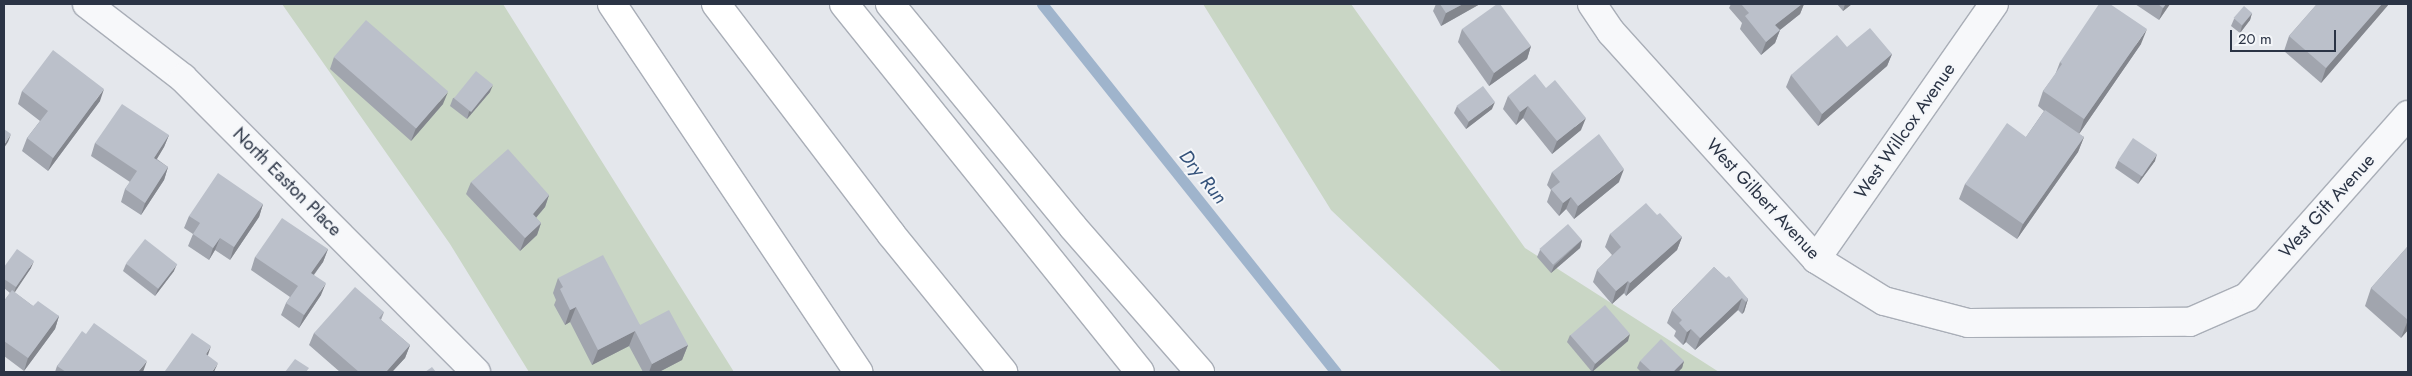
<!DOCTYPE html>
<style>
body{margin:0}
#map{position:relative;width:2412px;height:376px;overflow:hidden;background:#e4e7ec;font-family:Jost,sans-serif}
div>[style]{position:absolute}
.green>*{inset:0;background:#c9d6c5}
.stream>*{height:11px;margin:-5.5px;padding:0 5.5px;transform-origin:5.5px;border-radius:5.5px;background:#9fb4cc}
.roads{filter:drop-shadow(1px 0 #a9aeb7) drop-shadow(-1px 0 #a9aeb7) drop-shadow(0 1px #a9aeb7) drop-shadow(0 -1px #a9aeb7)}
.street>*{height:28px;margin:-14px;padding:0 14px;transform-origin:14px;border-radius:14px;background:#f7f8fa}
.highway>*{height:28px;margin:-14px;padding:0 14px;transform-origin:14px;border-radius:14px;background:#fff}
.wall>*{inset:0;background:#a1a5ae}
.shaded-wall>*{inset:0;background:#83868d}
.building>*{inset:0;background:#bbc0ca;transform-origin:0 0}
span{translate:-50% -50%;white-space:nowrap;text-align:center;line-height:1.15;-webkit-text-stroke:4px #f4f6f9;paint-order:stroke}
.street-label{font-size:18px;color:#2b3445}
.water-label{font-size:19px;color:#34527a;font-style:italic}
.frame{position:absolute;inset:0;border:5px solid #2b3445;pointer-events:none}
.scale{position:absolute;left:2230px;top:30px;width:106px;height:22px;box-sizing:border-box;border:2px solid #2b3445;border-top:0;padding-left:6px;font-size:15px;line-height:18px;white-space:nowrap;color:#2b3445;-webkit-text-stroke:4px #f4f6f9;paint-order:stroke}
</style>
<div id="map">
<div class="green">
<div style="clip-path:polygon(282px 4px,503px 4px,734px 372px,529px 372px,450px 244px)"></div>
<div style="clip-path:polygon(1203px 4px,1351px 4px,1525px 248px,1719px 372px,1502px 372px,1331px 210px)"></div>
</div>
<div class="stream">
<div style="left:1042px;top:4px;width:471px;rotate:51.4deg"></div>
</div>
<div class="roads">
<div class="street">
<div style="left:87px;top:4px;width:121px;rotate:37.6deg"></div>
<div style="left:183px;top:78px;width:415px;rotate:45.1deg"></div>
<div style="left:1592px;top:4px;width:34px;rotate:56deg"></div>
<div style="left:1611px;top:32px;width:306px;rotate:47.9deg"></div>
<div style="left:1816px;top:259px;width:80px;rotate:31.7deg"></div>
<div style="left:1884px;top:301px;width:87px;rotate:14.7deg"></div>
<div style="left:1968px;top:323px;width:222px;rotate:-0.3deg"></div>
<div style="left:2190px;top:322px;width:62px;rotate:-23.7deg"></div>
<div style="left:2247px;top:297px;width:243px;rotate:-48.5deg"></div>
<div style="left:1816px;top:259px;width:311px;rotate:-55.1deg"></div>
</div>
<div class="highway">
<div style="left:612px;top:4px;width:443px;rotate:56.2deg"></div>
<div style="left:716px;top:4px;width:289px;rotate:52.7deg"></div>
<div style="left:891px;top:234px;width:178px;rotate:50.9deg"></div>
<div style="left:844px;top:4px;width:472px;rotate:51.2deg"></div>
<div style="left:890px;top:4px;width:288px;rotate:50.6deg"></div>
<div style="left:1073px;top:227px;width:193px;rotate:48.8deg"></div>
</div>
</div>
<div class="wall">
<div style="clip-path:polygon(1436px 4px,1480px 4px,1441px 26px,1433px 11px)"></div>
<div style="clip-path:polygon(1731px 4px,1804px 4px,1800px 14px,1780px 30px,1775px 43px,1761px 55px,1740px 29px,1742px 23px,1729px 8px)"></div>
<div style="clip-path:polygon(1837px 4px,1852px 4px,1843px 11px)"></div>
<div style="clip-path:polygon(2135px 4px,2170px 4px,2159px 20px)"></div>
<div style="clip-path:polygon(2317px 4px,2389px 4px,2321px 83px,2284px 51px,2289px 36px)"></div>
<div style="clip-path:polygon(2252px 13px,2250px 20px,2240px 33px,2231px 26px,2234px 19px)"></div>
<div style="clip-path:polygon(1462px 29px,1531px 46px,1527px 59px,1489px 86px,1458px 42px)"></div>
<div style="clip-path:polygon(2141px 44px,2079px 134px,2084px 137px,2078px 152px,2017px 239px,1959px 199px,1965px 184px,2026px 137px,2044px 111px,2038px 106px,2043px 91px,2055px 75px,2060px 62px)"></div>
<div style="clip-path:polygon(1847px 47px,1892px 54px,1887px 66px,1818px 126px,1786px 87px,1791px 75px)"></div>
<div style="clip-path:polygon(334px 57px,443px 104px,411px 141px,330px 69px)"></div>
<div style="clip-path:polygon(22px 91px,100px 101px,48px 171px,22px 151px,27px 138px,40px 121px,18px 104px)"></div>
<div style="clip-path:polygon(490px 92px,467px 119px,450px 106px,453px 98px)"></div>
<div style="clip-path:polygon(1508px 96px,1581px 130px,1552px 154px,1523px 118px,1516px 125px,1503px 109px)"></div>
<div style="clip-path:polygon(1457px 106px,1492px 109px,1466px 129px,1454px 113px)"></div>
<div style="clip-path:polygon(169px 135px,164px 147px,157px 159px,168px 167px,164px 180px,141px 215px,121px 202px,125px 189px,130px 182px,91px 156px,95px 143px)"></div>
<div style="clip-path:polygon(2118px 161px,2155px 161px,2138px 184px,2115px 168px)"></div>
<div style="clip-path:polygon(1552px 172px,1619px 182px,1574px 219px,1566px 209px,1559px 216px,1547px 202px,1551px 190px,1547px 185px)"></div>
<div style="clip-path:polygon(471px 182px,549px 195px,545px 207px,536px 218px,541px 223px,537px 235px,520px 251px,466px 194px)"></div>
<div style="clip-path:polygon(263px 204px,259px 217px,230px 260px,215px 250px,209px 260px,188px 246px,193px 234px,184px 228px,189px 216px)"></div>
<div style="clip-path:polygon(1657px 215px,1682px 237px,1677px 250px,1626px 296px,1624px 293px,1612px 304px,1593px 282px,1597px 270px,1612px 255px,1605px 247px,1610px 234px)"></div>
<div style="clip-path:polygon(1582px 240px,1580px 248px,1551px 273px,1537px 257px,1540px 250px)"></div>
<div style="clip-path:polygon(2408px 246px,2408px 330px,2401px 338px,2365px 306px,2371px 288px)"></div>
<div style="clip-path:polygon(328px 249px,323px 262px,314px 275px,321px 295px,299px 328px,281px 315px,286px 303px,290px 297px,251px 270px,255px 257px)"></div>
<div style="clip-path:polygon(126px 264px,174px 271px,155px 296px,123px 271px)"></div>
<div style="clip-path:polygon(4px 267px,31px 268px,14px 292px,33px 306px,59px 316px,55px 329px,24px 371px,4px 356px,4px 301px,10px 293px,4px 288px)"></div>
<div style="clip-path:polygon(1714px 267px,1748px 299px,1744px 312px,1742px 314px,1738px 310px,1695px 350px,1686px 342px,1683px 345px,1674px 336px,1676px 331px,1667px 323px,1672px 310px)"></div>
<div style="clip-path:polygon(558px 278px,640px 325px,688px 345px,682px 360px,659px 372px,643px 372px,629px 346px,592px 365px,570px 322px,565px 325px,554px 305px,556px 300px,553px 293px)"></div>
<div style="clip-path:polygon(384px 312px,381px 320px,410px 345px,405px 358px,392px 372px,340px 372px,309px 345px,314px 333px)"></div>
<div style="clip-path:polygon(86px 334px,143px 372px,55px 372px,57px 366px)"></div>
<div style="clip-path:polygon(1570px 335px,1628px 341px,1592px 372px,1567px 342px)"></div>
<div style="clip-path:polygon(1640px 361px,1684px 361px,1682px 368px,1678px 372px,1641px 372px,1637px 368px)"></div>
</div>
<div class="shaded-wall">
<div style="clip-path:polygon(1463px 4px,1480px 4px,1441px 26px,1446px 13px)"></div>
<div style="clip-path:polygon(1802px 4px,1804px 4px,1800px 14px,1771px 37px,1775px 25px)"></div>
<div style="clip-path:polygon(1845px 4px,1852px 4px,1843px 11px)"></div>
<div style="clip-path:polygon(2166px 4px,2170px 4px,2159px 20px,2163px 8px)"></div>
<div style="clip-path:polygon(2382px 4px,2389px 4px,2321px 83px,2326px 68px)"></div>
<div style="clip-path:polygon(2252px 13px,2250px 20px,2240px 33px,2242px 26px)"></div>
<div style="clip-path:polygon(2147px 29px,2141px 44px,2079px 134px,2084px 119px)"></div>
<div style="clip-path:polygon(1780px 30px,1775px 43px,1761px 55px,1766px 42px)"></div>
<div style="clip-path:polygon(1531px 46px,1527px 59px,1489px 86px,1494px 73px)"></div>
<div style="clip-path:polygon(1892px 54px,1887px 66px,1818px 126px,1822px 114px)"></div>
<div style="clip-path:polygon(493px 85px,490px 92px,467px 119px,469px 112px)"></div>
<div style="clip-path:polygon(104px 89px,100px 101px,48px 171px,53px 158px)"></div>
<div style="clip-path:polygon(448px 92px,443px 104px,411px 141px,416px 128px)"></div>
<div style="clip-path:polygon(1495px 102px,1492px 109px,1466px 129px,1469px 121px)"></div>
<div style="clip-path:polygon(1528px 106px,1523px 118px,1516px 125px,1520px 112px)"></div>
<div style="clip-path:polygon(1586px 118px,1581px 130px,1552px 154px,1557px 141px)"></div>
<div style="clip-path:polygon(11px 134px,8px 142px,4px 148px,4px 145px)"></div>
<div style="clip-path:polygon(169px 135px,164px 147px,150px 170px,154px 158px)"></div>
<div style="clip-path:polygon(2084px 137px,2078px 152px,2017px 239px,2023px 224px)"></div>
<div style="clip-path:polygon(2157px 154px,2155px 161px,2138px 184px,2141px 177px)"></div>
<div style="clip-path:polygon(168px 167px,164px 180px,141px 215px,145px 203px)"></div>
<div style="clip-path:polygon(1624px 169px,1619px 182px,1574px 219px,1578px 206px)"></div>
<div style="clip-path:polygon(549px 195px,545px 207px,528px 227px,533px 214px)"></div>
<div style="clip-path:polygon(1571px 197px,1566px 209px,1559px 216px,1563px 203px)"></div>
<div style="clip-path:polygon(263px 204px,259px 217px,230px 260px,234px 247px)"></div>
<div style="clip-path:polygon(541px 223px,537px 235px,520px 251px,525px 238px)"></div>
<div style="clip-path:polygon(1682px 237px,1677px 250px,1626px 296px,1630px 283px)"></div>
<div style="clip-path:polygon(220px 238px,215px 250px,209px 260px,213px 248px)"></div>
<div style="clip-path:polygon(1582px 240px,1580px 248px,1551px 273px,1554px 266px)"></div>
<div style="clip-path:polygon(328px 249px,323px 262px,306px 285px,311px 273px)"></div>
<div style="clip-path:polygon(34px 261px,31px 268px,13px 295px,16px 287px)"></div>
<div style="clip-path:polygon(177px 264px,174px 271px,155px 296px,158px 289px)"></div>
<div style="clip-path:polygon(1628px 281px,1624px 293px,1612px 304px,1616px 291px)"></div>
<div style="clip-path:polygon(326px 283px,321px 295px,299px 328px,304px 315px)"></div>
<div style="clip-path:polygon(1742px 298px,1738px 310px,1695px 350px,1700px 338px)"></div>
<div style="clip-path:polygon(1748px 299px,1744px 312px,1742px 314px,1746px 302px)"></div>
<div style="clip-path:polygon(576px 307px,570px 322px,565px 325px,570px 310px)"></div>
<div style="clip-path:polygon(59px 316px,55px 329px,24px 371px,28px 358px)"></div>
<div style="clip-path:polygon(2408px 320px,2408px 330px,2401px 338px)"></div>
<div style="clip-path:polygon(1691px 329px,1686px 342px,1683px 345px,1687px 332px)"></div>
<div style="clip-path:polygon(635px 331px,629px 346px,592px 365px,598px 350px)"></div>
<div style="clip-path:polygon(1630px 334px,1628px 341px,1592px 372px,1595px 364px)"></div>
<div style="clip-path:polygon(410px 345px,405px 358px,392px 372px,386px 372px)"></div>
<div style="clip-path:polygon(688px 345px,682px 360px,659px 372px,649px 372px,652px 364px)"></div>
<div style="clip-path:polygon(211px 346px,206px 361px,206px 354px)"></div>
<div style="clip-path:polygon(147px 361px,143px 372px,138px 372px)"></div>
<div style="clip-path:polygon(1684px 361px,1682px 368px,1678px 372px,1673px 372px)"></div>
<div style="clip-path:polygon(218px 363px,214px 372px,212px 372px)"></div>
</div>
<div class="building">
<div style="clip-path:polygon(1440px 4px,1463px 4px,1446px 13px)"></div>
<div style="clip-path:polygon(1497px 4px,1500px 4px,1531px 46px,1494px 73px,1462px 29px)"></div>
<div style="clip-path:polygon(1741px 4px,1802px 4px,1775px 25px,1780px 30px,1766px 42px,1745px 16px,1749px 13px)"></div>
<div style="clip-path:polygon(2099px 4px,2110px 4px,2147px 29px,2084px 119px,2043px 91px,2062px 64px,2060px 62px)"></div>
<div style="clip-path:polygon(2158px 4px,2166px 4px,2163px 8px)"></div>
<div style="clip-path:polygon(2317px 4px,2382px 4px,2326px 68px,2289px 36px)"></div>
<div style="left:2244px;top:6px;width:11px;height:16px;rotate:41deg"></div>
<div style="left:366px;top:20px;width:109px;height:49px;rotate:41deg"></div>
<div style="clip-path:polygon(1870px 28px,1892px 54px,1822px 114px,1791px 75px,1837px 35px,1847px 47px)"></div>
<div style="clip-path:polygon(53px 50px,104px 89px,53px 158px,27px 138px,48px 111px,22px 91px)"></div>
<div style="left:476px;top:71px;width:22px;height:35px;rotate:39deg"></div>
<div style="clip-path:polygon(1535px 74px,1546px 88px,1555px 80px,1586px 118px,1557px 141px,1528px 106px,1520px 112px,1508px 96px)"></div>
<div style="left:1483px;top:86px;width:20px;height:33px;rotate:53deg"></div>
<div style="clip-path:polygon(122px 104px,169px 135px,154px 158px,168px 167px,145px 203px,125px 189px,137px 171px,95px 143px)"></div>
<div style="clip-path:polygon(2045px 110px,2084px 137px,2023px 224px,1965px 184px,2007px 123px,2026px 137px)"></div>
<div style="clip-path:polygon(4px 129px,11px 134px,4px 145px)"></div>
<div style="clip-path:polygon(1599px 134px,1624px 169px,1578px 206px,1571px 197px,1563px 203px,1551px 189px,1560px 182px,1552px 172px)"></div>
<div style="left:2133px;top:138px;width:29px;height:27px;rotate:34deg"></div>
<div style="clip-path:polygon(508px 149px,549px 195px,533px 214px,541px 223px,525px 238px,471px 182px)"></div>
<div style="clip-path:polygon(218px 173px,263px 204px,234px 247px,220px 238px,213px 248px,193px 234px,200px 223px,189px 216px)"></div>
<div style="clip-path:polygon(1646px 203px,1657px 215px,1660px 213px,1682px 237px,1630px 283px,1628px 281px,1616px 291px,1597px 270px,1621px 247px,1610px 234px)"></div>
<div style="clip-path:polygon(282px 218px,328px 249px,311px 273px,326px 283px,304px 315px,286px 303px,298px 286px,255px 257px)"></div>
<div style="left:1568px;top:224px;width:21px;height:38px;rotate:49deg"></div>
<div style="left:145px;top:239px;width:41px;height:31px;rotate:38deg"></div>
<div style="clip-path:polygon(2408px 246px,2408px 320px,2371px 288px)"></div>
<div style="clip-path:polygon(17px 249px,34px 261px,16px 287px,4px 279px,4px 267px)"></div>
<div style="clip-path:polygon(603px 255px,640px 325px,669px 310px,688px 345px,652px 364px,635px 331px,598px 350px,576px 307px,570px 310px,560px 289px,563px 287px,558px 278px)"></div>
<div style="clip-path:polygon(1714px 267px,1726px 278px,1729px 276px,1748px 299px,1746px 302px,1742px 298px,1700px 338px,1691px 329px,1687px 332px,1679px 323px,1682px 320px,1672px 310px)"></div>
<div style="clip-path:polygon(355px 287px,384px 312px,379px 318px,410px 345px,386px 372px,359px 372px,314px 333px)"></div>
<div style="clip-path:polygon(12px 290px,33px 306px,38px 301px,59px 316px,28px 358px,4px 341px,4px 301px)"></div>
<div style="left:1605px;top:305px;width:38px;height:46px;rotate:49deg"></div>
<div style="clip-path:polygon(94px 323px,147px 361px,138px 372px,66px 372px,57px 366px,82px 331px,86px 334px)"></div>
<div style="clip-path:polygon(192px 333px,211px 346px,206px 354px,218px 363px,212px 372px,166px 372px,165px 371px)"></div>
<div style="clip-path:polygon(1661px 339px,1684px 361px,1673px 372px,1652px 372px,1640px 361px)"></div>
<div style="clip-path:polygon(295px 359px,309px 368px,306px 372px,285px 372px)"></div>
<div style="clip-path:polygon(432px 367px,436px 372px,425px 372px)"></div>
</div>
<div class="street-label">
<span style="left:1905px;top:131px;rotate:-55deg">West Willcox Avenue</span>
<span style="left:287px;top:182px;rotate:45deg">North Easton Place</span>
<span style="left:1763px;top:199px;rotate:47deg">West Gilbert Avenue</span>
<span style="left:2327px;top:206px;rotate:-48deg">West Gift Avenue</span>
</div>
<div class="water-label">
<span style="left:1203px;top:177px;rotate:51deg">Dry Run</span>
</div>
<div class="frame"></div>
<div class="scale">20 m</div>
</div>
